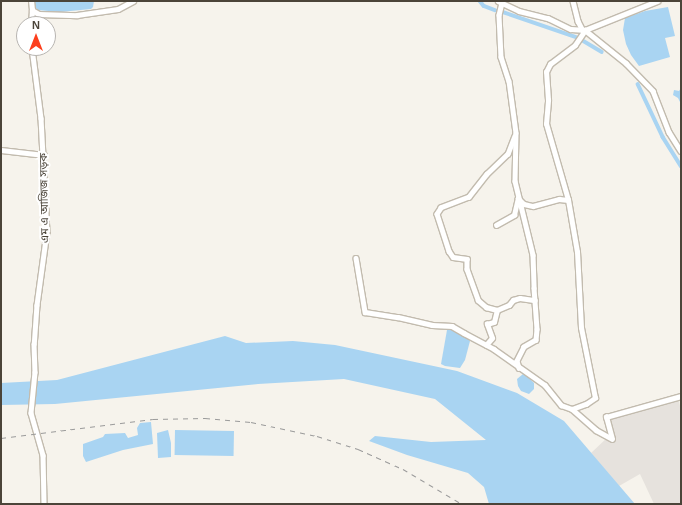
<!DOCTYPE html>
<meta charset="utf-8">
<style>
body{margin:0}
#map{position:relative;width:682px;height:505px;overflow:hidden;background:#f6f3ec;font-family:Arial,"Noto Sans Bengali",sans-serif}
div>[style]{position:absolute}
.industrial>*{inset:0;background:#e6e2dd}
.water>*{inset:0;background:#a9d4f2;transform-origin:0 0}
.canal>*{height:3.5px;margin:-1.75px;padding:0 1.75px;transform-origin:1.75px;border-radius:1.75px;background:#a9d4f2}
.roads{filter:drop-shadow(1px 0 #c2bbae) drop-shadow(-1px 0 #c2bbae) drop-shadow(0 1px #c2bbae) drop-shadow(0 -1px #c2bbae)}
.minor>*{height:4.5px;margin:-2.25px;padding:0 2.25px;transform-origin:2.25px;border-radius:2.25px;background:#fff}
.rail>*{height:1px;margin-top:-0.5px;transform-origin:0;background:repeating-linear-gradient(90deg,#9a9a9a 0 5px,transparent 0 10px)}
span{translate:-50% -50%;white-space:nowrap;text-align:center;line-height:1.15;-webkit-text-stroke:4px #fff;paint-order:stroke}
.street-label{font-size:11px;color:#4b4439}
.frame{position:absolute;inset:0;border:2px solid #4b4439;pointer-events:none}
.north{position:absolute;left:16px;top:16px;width:40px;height:40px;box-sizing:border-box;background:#fff;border:1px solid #b7b4b0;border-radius:50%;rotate:0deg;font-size:11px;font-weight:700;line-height:16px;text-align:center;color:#4b4439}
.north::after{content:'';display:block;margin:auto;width:14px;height:18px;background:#fc3f1d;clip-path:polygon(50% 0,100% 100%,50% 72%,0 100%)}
</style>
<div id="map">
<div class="industrial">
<div style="clip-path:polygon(679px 401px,681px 411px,681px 503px,654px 504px,640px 474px,619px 486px,591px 453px,609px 436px,607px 421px)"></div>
</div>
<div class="water">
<div style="clip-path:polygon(33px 1px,94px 1px,93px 7px,91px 9px,60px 12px,37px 10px)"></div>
<div style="clip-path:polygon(668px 7px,675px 36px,665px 38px,670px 57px,639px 66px,631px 55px,626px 44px,623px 30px,625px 18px,645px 11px)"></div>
<div style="clip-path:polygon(681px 88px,681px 104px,678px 98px,673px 95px,674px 90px,679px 91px)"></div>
<div style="clip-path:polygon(449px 329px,456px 330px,470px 341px,465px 360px,460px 368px,445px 366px,441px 364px,447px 330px)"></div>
<div style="clip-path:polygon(225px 336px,246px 343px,293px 341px,335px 345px,457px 371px,517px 393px,564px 421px,635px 504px,489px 504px,484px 487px,468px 473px,407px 455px,369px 441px,375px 436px,431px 442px,486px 440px,435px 399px,344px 379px,258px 384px,55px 404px,1px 405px,1px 383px,57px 380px)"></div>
<div style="clip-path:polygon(523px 374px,528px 377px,534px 383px,534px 389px,529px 394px,521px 391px,518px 386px,517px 379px)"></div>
<div style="clip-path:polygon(151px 422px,153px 444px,123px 450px,86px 462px,83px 456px,83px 444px,103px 437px,105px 434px,125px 433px,128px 438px,138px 435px,137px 428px,140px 423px)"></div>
<div style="clip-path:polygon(168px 430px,171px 443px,171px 457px,158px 458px,157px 433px)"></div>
<div style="left:175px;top:430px;width:59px;height:25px;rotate:1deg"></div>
</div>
<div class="canal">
<div style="left:480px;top:1px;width:6px;rotate:51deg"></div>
<div style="left:484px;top:6px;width:12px;rotate:20deg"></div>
<div style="left:503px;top:12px;width:77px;rotate:18.9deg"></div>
<div style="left:582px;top:40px;width:23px;rotate:31deg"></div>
<div style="left:638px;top:84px;width:59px;rotate:64.7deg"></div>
<div style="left:663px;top:137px;width:34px;rotate:58deg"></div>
</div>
<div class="roads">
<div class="minor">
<div style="left:498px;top:1px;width:23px;rotate:25deg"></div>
<div style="left:519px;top:11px;width:30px;rotate:14deg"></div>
<div style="left:548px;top:18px;width:25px;rotate:26deg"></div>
<div style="left:571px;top:29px;width:14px;rotate:4deg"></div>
<div style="left:585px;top:30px;width:53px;rotate:38.8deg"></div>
<div style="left:626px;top:63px;width:39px;rotate:46deg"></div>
<div style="left:653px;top:91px;width:44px;rotate:68.7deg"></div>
<div style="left:669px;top:132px;width:22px;rotate:58deg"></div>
<div style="left:573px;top:1px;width:21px;rotate:76deg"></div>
<div style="left:578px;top:21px;width:11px;rotate:63deg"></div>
<div style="left:502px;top:3px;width:12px;rotate:104deg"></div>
<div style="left:499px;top:15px;width:42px;rotate:87.3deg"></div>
<div style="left:501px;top:57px;width:25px;rotate:72deg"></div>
<div style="left:509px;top:81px;width:52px;rotate:82.3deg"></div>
<div style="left:516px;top:133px;width:48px;rotate:91.2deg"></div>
<div style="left:515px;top:181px;width:76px;rotate:76.3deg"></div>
<div style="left:533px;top:255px;width:33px;rotate:88deg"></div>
<div style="left:534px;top:288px;width:41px;rotate:85.8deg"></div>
<div style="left:537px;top:329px;width:11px;rotate:95deg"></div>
<div style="left:536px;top:340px;width:14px;rotate:150deg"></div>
<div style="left:524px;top:347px;width:16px;rotate:117deg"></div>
<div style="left:517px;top:361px;width:7px;rotate:74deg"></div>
<div style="left:32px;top:10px;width:8px;rotate:30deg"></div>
<div style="left:39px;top:14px;width:38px;rotate:2deg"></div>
<div style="left:77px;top:15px;width:41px;rotate:-8.3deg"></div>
<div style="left:118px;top:9px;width:17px;rotate:-28deg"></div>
<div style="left:31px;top:24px;width:14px;rotate:-86deg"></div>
<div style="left:32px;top:10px;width:9px;rotate:-96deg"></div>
<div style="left:32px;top:48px;width:71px;rotate:82.7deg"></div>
<div style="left:41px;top:118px;width:114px;rotate:87deg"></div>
<div style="left:47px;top:232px;width:74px;rotate:97.8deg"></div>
<div style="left:37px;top:305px;width:39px;rotate:94deg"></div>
<div style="left:34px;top:344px;width:28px;rotate:88deg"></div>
<div style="left:35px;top:372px;width:41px;rotate:95.6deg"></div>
<div style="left:31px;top:413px;width:44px;rotate:74.1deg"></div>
<div style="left:43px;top:455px;width:49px;rotate:88.8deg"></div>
<div style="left:515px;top:136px;width:19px;rotate:111deg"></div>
<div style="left:508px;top:154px;width:29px;rotate:136deg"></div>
<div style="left:487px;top:174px;width:29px;rotate:128deg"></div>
<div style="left:469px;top:197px;width:30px;rotate:159deg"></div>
<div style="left:441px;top:208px;width:7px;rotate:124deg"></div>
<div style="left:437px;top:214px;width:39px;rotate:72deg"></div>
<div style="left:449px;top:251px;width:7px;rotate:56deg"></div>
<div style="left:453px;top:257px;width:14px;rotate:8deg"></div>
<div style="left:467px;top:259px;width:10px;rotate:90deg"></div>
<div style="left:467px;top:269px;width:33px;rotate:70deg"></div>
<div style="left:478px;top:300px;width:11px;rotate:41deg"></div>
<div style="left:486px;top:307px;width:11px;rotate:15deg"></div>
<div style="left:497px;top:310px;width:13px;rotate:-23deg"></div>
<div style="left:509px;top:305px;width:6px;rotate:-51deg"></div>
<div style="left:513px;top:300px;width:7px;rotate:-16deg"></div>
<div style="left:520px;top:298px;width:15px;rotate:8deg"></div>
<div style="left:1px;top:150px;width:43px;rotate:6.6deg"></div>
<div style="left:496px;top:225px;width:21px;rotate:-29deg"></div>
<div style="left:514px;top:215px;width:17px;rotate:-77deg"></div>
<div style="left:518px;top:198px;width:8px;rotate:45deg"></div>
<div style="left:524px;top:204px;width:9px;rotate:13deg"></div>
<div style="left:533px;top:206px;width:27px;rotate:-15deg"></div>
<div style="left:559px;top:199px;width:9px;rotate:6deg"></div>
<div style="left:356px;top:258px;width:55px;rotate:80.5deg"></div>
<div style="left:365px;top:312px;width:33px;rotate:9deg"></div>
<div style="left:398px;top:317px;width:35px;rotate:13deg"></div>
<div style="left:432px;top:325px;width:20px;rotate:3deg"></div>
<div style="left:452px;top:326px;width:14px;rotate:30deg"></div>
<div style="left:464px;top:333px;width:34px;rotate:28deg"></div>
<div style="left:494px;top:349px;width:62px;rotate:35.2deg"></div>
<div style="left:545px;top:385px;width:26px;rotate:51deg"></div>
<div style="left:561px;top:405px;width:12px;rotate:20deg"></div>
<div style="left:572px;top:409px;width:32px;rotate:41deg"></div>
<div style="left:596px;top:430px;width:18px;rotate:29deg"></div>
<div style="left:486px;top:345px;width:9px;rotate:-49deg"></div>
<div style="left:492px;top:338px;width:15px;rotate:-110deg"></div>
<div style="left:487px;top:324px;width:7px;rotate:-16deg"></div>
<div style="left:494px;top:322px;width:12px;rotate:-76deg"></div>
<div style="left:572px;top:409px;width:15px;rotate:-20deg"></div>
<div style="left:586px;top:404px;width:11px;rotate:-34deg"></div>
<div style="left:595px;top:398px;width:71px;rotate:-101.3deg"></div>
<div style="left:581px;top:328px;width:76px;rotate:-93deg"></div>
<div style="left:577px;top:252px;width:53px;rotate:-99.8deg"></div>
<div style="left:568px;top:200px;width:79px;rotate:-106.1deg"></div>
<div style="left:546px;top:124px;width:24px;rotate:-85deg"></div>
<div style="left:548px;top:100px;width:28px;rotate:-94deg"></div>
<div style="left:546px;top:72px;width:9px;rotate:-63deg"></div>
<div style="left:550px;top:64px;width:31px;rotate:-37deg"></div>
<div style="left:575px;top:45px;width:18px;rotate:-56deg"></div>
<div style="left:585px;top:30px;width:78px;rotate:-21.9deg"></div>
<div style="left:612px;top:439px;width:23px;rotate:-105deg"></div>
<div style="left:606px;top:417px;width:78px;rotate:-15.6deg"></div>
</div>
</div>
<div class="rail">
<div style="left:1px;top:438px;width:153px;rotate:-7.1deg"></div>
<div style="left:153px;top:419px;width:52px;rotate:-1.1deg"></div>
<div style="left:205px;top:418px;width:46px;rotate:5deg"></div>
<div style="left:251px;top:422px;width:67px;rotate:12deg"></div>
<div style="left:317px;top:436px;width:43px;rotate:17.6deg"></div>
<div style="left:358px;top:449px;width:49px;rotate:24deg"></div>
<div style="left:403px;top:469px;width:69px;rotate:30.7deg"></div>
</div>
<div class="street-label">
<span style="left:44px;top:198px;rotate:-91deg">এম এ আজিজ সড়ক</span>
</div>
<div class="frame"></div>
<div class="north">N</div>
</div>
